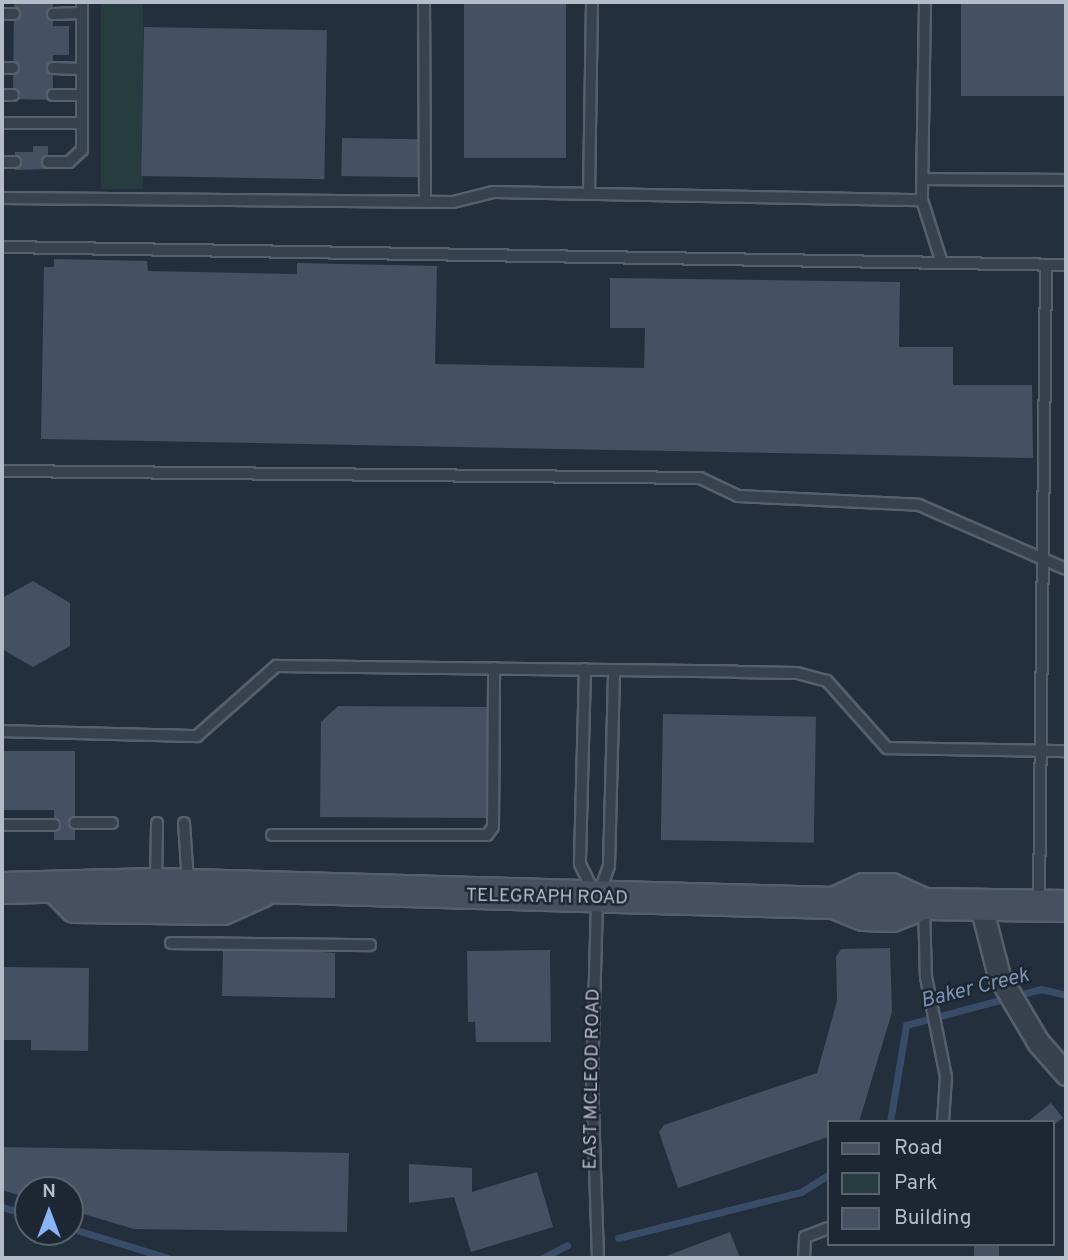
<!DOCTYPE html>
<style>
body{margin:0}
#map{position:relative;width:1068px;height:1260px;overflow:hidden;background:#242f3e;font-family:Overpass,sans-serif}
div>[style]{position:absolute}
.green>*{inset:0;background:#263c3f;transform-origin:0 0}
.stream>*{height:7px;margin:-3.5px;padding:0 3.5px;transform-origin:3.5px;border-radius:3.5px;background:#394c67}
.building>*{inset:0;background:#455162;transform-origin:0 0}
.roads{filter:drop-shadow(2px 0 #565f6c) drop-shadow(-2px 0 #565f6c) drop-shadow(0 2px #565f6c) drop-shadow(0 -2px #565f6c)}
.lane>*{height:10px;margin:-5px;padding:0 5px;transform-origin:5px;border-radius:5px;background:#38414e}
.street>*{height:21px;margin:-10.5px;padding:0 10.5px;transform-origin:10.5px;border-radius:10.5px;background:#38414e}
.secondary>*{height:30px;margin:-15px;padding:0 15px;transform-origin:15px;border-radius:15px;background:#465061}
span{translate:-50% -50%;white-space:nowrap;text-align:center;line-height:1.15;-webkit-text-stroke:5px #1d2633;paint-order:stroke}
.street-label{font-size:19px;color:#b4bcc9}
.water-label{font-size:21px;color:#7c92b1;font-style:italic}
.frame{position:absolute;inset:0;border:4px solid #b4bcc9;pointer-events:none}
.legend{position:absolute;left:827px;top:1120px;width:228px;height:126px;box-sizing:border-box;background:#1d2633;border:2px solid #59626f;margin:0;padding:9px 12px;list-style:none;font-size:21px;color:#b4bcc9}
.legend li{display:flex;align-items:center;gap:14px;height:35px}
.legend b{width:35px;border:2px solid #59626f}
.north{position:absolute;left:14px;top:1176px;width:70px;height:70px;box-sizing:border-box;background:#1d2633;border:2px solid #59626f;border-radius:50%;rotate:0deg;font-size:19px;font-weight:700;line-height:28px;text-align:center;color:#b4bcc9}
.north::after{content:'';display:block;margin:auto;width:24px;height:32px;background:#8ab4f8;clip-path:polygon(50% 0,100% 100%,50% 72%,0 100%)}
</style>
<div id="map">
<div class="green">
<div style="left:101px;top:2px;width:42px;height:187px"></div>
</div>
<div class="stream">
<div style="left:890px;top:1122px;width:98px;rotate:-80.6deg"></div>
<div style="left:906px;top:1025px;width:140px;rotate:-14.9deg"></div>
<div style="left:1041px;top:989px;width:26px;rotate:13deg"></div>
<div style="left:2px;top:1207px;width:27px;rotate:17deg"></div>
<div style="left:70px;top:1228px;width:102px;rotate:17deg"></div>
<div style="left:618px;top:1238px;width:189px;rotate:-14.1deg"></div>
<div style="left:801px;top:1192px;width:32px;rotate:-32deg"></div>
<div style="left:542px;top:1258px;width:28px;rotate:-27deg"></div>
</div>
<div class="building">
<div style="clip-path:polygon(14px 2px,53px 2px,53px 26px,69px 26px,69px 55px,53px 55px,53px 100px,13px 99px)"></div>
<div style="left:464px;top:2px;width:102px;height:156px"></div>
<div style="left:961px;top:2px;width:105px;height:94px"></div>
<div style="left:144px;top:27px;width:183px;height:149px;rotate:1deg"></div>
<div style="left:342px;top:138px;width:78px;height:38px;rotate:1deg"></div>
<div style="clip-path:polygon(33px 146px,48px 146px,48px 169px,15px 170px,15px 152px,33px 152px)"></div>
<div style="clip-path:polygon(54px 259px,147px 261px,148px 271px,297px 274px,297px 263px,437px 266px,435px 364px,644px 368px,645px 328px,610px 328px,610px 278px,900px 282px,899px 347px,953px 347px,953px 385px,1032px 385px,1033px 458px,41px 439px,44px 267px,54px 267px)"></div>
<div style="clip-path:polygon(33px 581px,70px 603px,70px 646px,33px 667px,2px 649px,2px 598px)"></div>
<div style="clip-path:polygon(338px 706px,488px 707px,488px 818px,320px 817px,321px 722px)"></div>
<div style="left:663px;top:714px;width:153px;height:126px;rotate:1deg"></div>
<div style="clip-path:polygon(2px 751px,75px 751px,75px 840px,54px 840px,54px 810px,2px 810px)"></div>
<div style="clip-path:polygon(267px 948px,335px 953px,335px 998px,222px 996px,223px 951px)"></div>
<div style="clip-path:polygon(890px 948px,892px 1012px,859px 1122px,828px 1122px,828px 1137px,678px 1188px,659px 1132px,664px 1125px,817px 1073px,837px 1001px,836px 957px,841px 949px)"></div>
<div style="clip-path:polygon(550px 950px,551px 1042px,476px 1042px,475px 1022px,468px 1022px,467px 951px)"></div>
<div style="clip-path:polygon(2px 967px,89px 968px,88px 1051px,31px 1050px,31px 1040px,2px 1040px)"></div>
<div style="clip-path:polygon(1051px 1103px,1063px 1118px,1052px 1126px,1027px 1122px)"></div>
<div style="clip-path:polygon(2px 1147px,349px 1153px,347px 1232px,134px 1229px,70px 1210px,70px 1190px,28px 1190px,28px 1198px,2px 1190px)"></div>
<div style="clip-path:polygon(409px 1164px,472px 1168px,472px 1192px,537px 1172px,553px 1227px,471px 1252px,454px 1197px,409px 1203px)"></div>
<div style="clip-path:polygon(730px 1232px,740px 1258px,661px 1258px)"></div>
<div style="left:974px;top:1244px;width:25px;height:14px"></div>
</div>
<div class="roads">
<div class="lane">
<div style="left:424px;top:2px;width:200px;rotate:89.7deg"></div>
<div style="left:925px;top:2px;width:198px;rotate:90.9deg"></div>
<div style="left:922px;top:200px;width:66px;rotate:72.4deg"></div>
<div style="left:2px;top:14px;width:12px"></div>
<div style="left:53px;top:14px;width:29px;rotate:-2deg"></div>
<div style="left:2px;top:68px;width:11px"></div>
<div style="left:53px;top:68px;width:29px;rotate:2deg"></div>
<div style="left:2px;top:95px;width:11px"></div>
<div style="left:53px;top:95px;width:29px"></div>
<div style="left:2px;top:123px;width:80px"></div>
<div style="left:2px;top:162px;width:13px"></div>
<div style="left:48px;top:162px;width:21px"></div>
<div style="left:69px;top:162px;width:18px;rotate:-43deg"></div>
<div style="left:82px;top:150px;width:148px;rotate:-90deg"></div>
<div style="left:923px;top:179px;width:143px;rotate:0.4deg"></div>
<div style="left:589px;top:194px;width:192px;rotate:-89.1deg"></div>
<div style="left:2px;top:198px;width:451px;rotate:0.5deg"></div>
<div style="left:453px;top:202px;width:41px;rotate:-14deg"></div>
<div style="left:493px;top:192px;width:429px;rotate:1.1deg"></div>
<div style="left:5px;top:247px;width:1061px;rotate:0.97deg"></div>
<div style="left:2px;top:471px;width:698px;rotate:0.57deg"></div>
<div style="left:700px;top:478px;width:42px;rotate:25.3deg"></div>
<div style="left:738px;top:496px;width:181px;rotate:2.8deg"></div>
<div style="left:919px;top:505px;width:160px;rotate:23.5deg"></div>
<div style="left:585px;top:669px;width:195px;rotate:91.5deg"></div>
<div style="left:580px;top:864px;width:32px;rotate:64deg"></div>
<div style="left:2px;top:731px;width:195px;rotate:1.5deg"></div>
<div style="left:197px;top:736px;width:106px;rotate:-41.5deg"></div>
<div style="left:276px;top:666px;width:460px;rotate:0.7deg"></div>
<div style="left:736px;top:672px;width:61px;rotate:0.9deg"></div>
<div style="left:797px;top:673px;width:31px;rotate:15deg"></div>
<div style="left:827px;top:681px;width:90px;rotate:48.2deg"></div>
<div style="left:887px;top:748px;width:179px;rotate:1deg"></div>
<div style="left:75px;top:823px;width:37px"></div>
<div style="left:184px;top:823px;width:59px;rotate:86.1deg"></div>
<div style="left:2px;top:825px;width:52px"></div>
<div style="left:272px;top:835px;width:215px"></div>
<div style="left:487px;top:835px;width:10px;rotate:-53deg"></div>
<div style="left:493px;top:827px;width:159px;rotate:-89.6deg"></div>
<div style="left:156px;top:883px;width:60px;rotate:-89deg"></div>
<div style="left:1039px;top:902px;width:637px;rotate:-89.37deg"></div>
<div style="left:924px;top:907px;width:70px;rotate:88.4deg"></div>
<div style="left:926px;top:977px;width:102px;rotate:78.7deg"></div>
<div style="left:946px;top:1077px;width:45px;rotate:93.8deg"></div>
<div style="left:171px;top:943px;width:199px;rotate:0.6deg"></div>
<div style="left:598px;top:1258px;width:177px;rotate:-91.9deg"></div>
<div style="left:592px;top:1081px;width:182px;rotate:-88.4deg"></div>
<div style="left:597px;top:899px;width:35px;rotate:-70deg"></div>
<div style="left:609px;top:866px;width:196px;rotate:-88.5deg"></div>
<div style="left:804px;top:1258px;width:21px;rotate:-87deg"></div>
<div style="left:805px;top:1237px;width:25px;rotate:-21deg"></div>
</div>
<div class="street">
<div style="left:981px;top:906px;width:72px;rotate:75.6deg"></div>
<div style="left:999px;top:976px;width:77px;rotate:59.4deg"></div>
<div style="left:1038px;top:1042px;width:43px;rotate:48.8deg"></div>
</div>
<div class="secondary">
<div style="left:2px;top:888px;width:154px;rotate:-1.5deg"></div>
<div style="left:156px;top:884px;width:678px;rotate:1.61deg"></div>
<div style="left:834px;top:903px;width:32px;rotate:22deg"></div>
<div style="left:864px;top:915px;width:28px;rotate:2deg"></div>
<div style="left:892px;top:916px;width:34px;rotate:-21deg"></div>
<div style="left:924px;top:904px;width:142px;rotate:0.8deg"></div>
<div style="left:57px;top:889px;width:25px;rotate:45deg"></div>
<div style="left:75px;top:907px;width:148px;rotate:0.8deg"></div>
<div style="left:223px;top:909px;width:42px;rotate:-24.1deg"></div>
<div style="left:834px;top:903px;width:33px;rotate:-25deg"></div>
<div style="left:864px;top:889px;width:27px"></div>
<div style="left:891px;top:889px;width:36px;rotate:24deg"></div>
</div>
</div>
<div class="street-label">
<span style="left:547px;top:898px;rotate:1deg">TELEGRAPH ROAD</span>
<span style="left:593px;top:1079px;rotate:-89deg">EAST MCLEOD ROAD</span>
</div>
<div class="water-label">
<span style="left:975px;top:989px;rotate:-14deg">Baker Creek</span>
</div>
<div class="frame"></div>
<ul class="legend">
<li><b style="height:9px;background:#465061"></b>Road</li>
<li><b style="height:19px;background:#263c3f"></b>Park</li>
<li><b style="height:19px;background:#455162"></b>Building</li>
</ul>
<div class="north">N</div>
</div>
